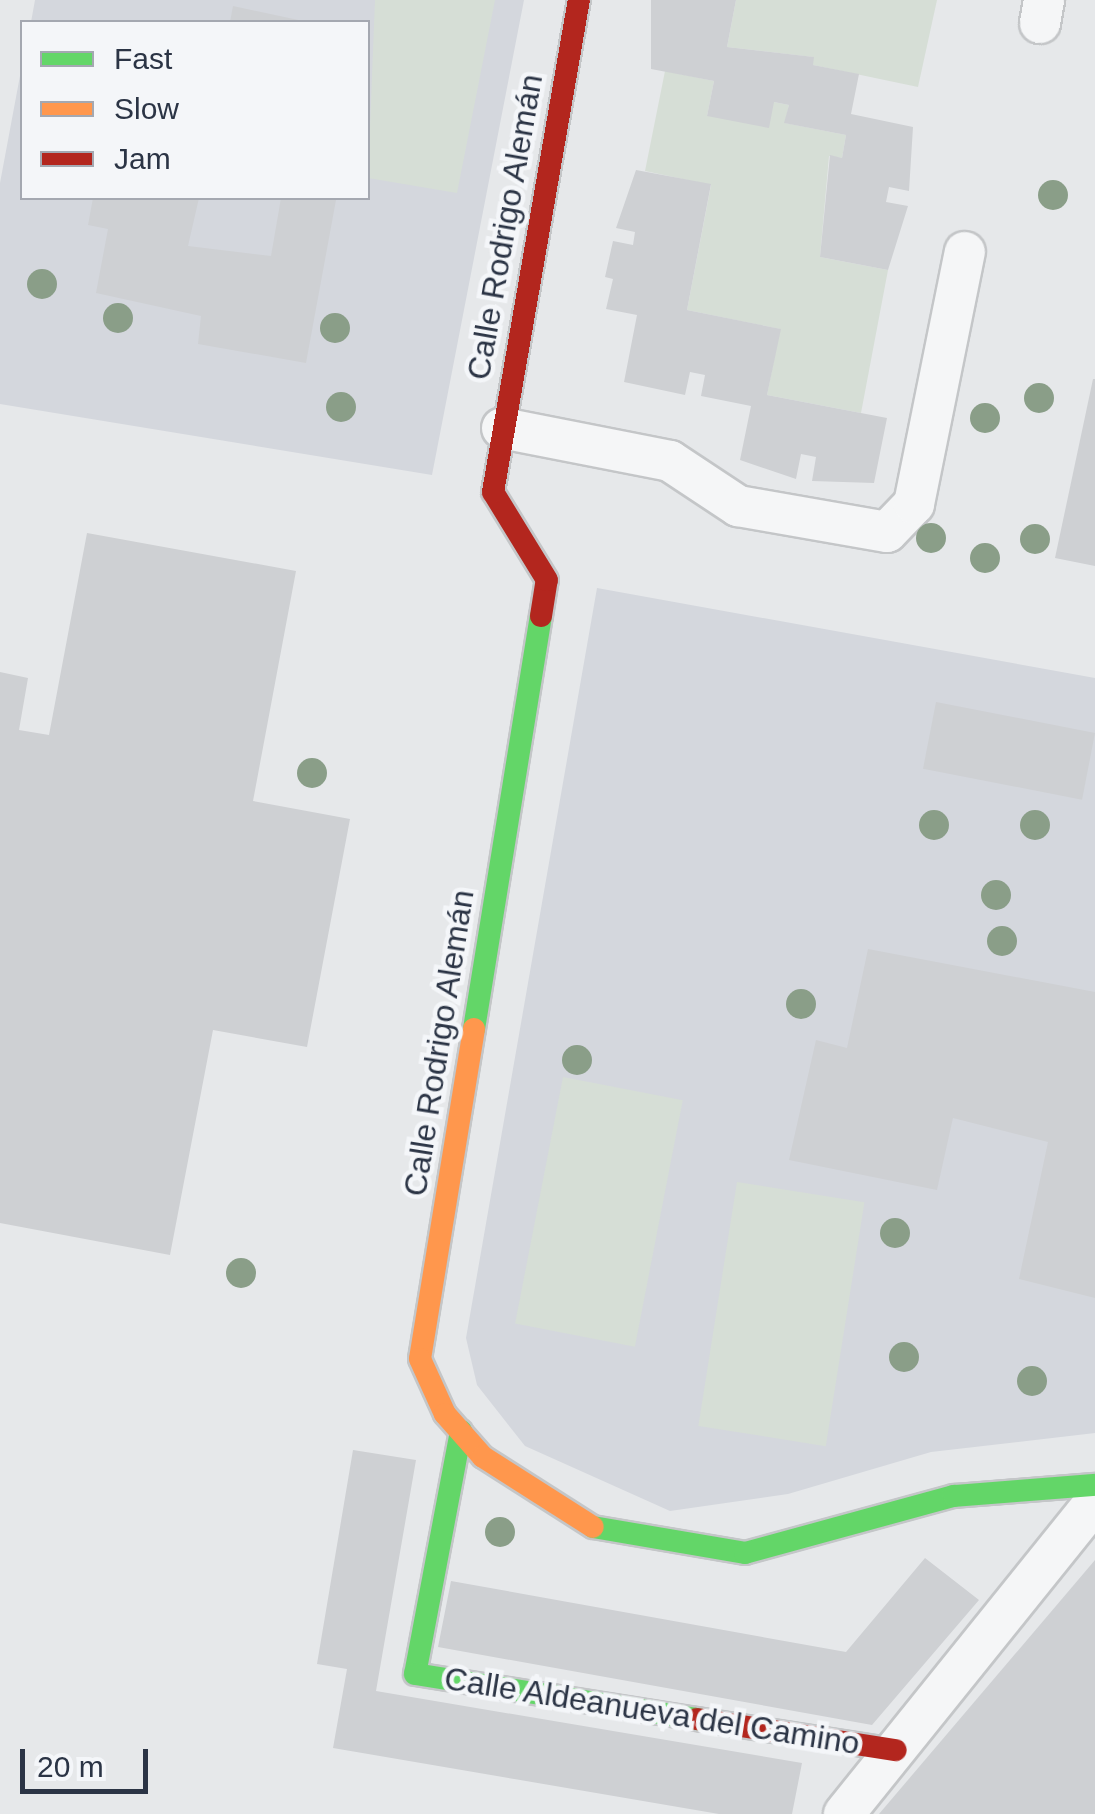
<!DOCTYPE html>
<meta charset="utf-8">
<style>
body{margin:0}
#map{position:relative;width:1095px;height:1814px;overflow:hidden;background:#e6e8ea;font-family:Helvetica,sans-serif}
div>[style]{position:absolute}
.built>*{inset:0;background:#d4d7dd}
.green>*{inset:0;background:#d6ded6;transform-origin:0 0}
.building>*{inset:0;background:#ced0d3;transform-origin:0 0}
.roads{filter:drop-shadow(2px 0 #c4c6c8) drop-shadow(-2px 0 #c4c6c8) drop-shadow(0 2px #c4c6c8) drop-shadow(0 -2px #c4c6c8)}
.street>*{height:40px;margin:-20px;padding:0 20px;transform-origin:20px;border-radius:20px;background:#f5f6f7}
.fast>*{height:22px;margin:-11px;padding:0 11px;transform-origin:11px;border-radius:11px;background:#63d668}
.slow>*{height:22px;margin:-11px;padding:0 11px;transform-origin:11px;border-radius:11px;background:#ff974d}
.jam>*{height:22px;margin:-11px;padding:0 11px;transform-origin:11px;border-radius:11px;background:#b3261e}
.trees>*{width:30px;height:30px;margin:-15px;border-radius:50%;background:#8a9e88}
span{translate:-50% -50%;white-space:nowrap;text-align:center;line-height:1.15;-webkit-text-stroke:9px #f4f6f9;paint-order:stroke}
.street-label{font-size:32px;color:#2b3445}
.legend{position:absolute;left:20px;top:20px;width:350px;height:180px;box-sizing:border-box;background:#f4f6f9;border:2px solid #a4a8b1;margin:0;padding:12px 18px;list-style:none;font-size:30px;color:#2b3445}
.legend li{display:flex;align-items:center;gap:20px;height:50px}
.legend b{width:50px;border:2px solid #a4a8b1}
.scale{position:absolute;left:20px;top:1749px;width:128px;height:45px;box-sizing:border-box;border:5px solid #2b3445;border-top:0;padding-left:12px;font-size:30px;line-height:35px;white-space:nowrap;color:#2b3445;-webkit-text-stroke:8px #f4f6f9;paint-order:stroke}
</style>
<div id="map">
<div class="built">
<div style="clip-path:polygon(35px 0,524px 0,432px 475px,0 404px,0 183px,22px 65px,22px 198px,368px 198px,368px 22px,31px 22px)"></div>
<div style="clip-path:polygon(597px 588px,1095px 678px,1095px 1433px,931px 1452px,788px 1494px,670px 1511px,525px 1446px,477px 1385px,466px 1338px)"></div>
</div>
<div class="green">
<div style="clip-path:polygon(375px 0,495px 0,457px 193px,368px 178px)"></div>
<div style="clip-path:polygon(736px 0,937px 0,918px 87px,813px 65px,813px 57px,727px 47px)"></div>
<div style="clip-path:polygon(665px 71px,714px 81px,707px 116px,774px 102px,789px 105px,785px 123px,846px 135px,842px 158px,829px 156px,820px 257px,888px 270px,861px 413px,767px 395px,780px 329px,687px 310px,711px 185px,645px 171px)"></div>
<div style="left:563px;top:1077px;width:122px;height:251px;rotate:11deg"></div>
<div style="left:737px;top:1182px;width:129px;height:247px;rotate:9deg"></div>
</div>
<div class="building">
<div style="clip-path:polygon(651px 0,736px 0,727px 47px,814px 57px,813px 65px,859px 74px,851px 114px,913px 127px,909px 191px,889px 187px,886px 202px,908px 206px,888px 270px,820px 257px,830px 155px,842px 158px,846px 135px,784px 123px,789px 105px,774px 102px,769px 128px,707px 116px,714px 81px,651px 69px)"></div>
<div style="clip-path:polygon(233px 6px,303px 21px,303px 22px,230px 22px)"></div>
<div style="clip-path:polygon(636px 170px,711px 184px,687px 310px,781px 329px,767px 395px,887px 418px,874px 483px,812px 481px,816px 457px,801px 454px,796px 479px,740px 460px,751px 406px,701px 396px,705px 375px,690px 372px,685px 395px,624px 382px,637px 315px,606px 309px,613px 279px,605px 277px,613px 241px,633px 245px,635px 232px,616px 228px)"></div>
<div style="clip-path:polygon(93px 198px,199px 198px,188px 246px,271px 256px,281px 198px,336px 200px,306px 363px,198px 344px,201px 316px,96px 293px,108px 229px,88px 225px)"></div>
<div style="clip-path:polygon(1093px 379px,1095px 379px,1095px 566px,1055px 558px)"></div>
<div style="clip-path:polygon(87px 533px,296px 571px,253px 801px,350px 819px,307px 1047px,213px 1030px,170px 1255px,0 1223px,0 672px,28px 678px,19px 730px,49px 735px)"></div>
<div style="left:936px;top:702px;width:162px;height:68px;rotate:11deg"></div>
<div style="clip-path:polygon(868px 949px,1095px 992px,1095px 1298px,1019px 1279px,1048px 1142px,953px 1118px,937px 1190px,789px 1160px,816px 1040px,847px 1048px)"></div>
<div style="clip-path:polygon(353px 1450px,416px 1460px,376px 1691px,802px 1763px,792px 1814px,719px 1814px,333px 1748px,347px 1669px,317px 1664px)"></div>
<div style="clip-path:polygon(925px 1558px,979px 1600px,872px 1725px,438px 1647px,451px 1581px,846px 1652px)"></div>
<div style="clip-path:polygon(1095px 1560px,1095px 1814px,879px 1814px)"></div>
</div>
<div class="roads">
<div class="street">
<div style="left:1040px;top:23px;width:23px;rotate:-80deg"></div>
<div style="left:502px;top:428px;width:171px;rotate:11.1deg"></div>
<div style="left:670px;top:461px;width:82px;rotate:33.5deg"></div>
<div style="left:738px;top:506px;width:151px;rotate:9.9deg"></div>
<div style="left:887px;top:532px;width:39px;rotate:-46deg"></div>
<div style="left:914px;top:504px;width:257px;rotate:-78.6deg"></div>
<div style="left:844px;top:1814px;width:400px;rotate:-51.2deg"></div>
</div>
<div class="fast">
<div style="left:474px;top:1029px;width:418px;rotate:-80.8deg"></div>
<div style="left:461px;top:1431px;width:247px;rotate:100.7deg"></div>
<div style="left:415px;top:1674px;width:286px;rotate:9.1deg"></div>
<div style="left:593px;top:1527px;width:154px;rotate:9.7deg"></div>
<div style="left:745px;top:1553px;width:217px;rotate:-15.3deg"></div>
<div style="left:954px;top:1496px;width:141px;rotate:-4.5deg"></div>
</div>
<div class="slow">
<div style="left:474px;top:1029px;width:334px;rotate:99.3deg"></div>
<div style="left:420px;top:1359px;width:60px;rotate:65.6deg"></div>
<div style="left:445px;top:1414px;width:57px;rotate:48.5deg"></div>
<div style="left:483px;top:1457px;width:130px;rotate:32.5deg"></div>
</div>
<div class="jam">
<div style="left:541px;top:616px;width:36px;rotate:-81deg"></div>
<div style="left:547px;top:580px;width:103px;rotate:-121.5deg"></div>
<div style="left:493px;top:492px;width:499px;rotate:-80.1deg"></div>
<div style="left:697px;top:1719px;width:201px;rotate:8.9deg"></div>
</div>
</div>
<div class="trees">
<div style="left:1053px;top:195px"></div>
<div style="left:42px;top:284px"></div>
<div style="left:118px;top:318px"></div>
<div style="left:335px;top:328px"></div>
<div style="left:1039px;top:398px"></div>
<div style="left:341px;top:407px"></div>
<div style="left:985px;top:418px"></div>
<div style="left:931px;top:538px"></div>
<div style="left:1035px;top:539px"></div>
<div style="left:985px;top:558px"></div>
<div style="left:312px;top:773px"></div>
<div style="left:934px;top:825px"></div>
<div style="left:1035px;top:825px"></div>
<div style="left:996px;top:895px"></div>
<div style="left:1002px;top:941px"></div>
<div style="left:801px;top:1004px"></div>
<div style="left:577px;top:1060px"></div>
<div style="left:895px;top:1233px"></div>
<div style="left:241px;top:1273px"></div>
<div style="left:904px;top:1357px"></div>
<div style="left:1032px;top:1381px"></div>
<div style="left:500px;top:1532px"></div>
</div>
<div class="street-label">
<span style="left:505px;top:227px;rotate:-80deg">Calle Rodrigo Alemán</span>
<span style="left:439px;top:1043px;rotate:-81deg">Calle Rodrigo Alemán</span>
<span style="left:652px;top:1711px;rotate:9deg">Calle Aldeanueva del Camino</span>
</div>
<ul class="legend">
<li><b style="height:12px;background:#63d668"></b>Fast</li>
<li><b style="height:12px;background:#ff974d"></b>Slow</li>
<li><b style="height:12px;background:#b3261e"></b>Jam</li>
</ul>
<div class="scale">20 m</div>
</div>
